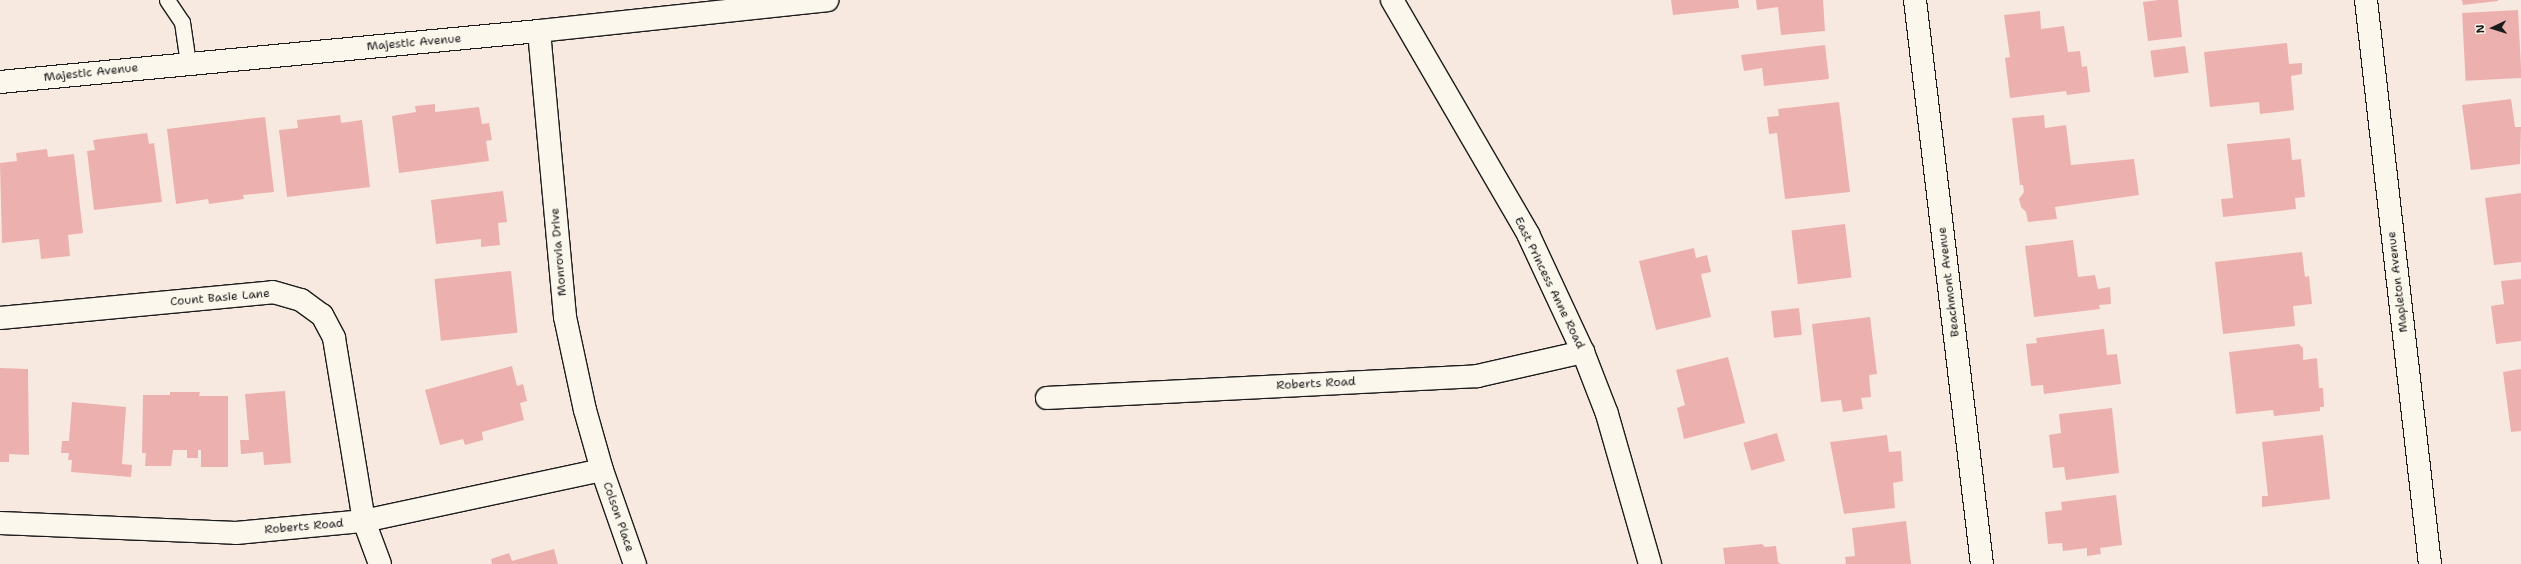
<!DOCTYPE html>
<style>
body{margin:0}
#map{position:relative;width:2521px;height:564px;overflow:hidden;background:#f8e9e0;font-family:"Shantell Sans",sans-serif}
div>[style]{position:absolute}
.building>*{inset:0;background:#ecb1ae;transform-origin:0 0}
.roads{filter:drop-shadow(1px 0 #1c1c1c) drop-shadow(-1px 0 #1c1c1c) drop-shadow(0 1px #1c1c1c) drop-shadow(0 -1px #1c1c1c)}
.lane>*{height:15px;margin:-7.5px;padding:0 7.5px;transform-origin:7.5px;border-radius:7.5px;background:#fbf7ec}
.street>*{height:22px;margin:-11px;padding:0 11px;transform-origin:11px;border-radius:11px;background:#fbf7ec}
.secondary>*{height:22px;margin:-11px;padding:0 11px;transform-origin:11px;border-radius:11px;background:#fbf7ec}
span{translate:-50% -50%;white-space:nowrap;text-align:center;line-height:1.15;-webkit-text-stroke:3px #fbf7ec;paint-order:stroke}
.street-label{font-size:12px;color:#1c1c1c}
.north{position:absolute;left:2473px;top:8px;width:40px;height:40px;-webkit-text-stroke:3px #fbf7ec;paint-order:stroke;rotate:266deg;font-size:11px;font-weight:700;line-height:16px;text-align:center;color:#1c1c1c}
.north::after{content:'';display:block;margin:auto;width:14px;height:18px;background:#1c1c1c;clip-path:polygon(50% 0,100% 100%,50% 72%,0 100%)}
</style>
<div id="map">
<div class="building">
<div style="clip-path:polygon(1671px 0,1738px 0,1739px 8px,1673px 15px)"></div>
<div style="clip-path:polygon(1756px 0,1823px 0,1825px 31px,1781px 35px,1778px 7px,1757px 10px)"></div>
<div style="clip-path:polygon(2158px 0,2178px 0,2182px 37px,2148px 41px,2143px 2px)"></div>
<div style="clip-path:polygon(2462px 0,2498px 0,2498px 1px,2463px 5px)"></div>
<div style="left:2518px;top:10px;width:68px;height:56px;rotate:87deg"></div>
<div style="clip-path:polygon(2040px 11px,2041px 29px,2064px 26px,2068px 52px,2080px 51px,2082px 67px,2087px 66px,2090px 92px,2067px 95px,2066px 91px,2010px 98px,2005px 58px,2010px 57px,2004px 15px)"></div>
<div style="clip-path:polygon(2287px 43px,2289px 64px,2302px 63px,2302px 74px,2291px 76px,2294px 110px,2260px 114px,2259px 102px,2210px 107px,2204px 52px)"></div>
<div style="clip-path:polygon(1825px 45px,1829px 79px,1764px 86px,1762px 68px,1744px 71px,1741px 55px)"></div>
<div style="left:2185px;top:46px;width:27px;height:35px;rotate:82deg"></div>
<div style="clip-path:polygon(2511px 99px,2515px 127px,2521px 127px,2520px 164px,2471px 170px,2462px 105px)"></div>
<div style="clip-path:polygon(1839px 102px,1850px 192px,1785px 199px,1777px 133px,1769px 134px,1767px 117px,1779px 116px,1778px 109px)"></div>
<div style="clip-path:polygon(435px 104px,435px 112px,479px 107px,482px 124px,489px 123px,492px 140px,486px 141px,489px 161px,399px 173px,392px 116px,416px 112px,415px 106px)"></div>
<div style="clip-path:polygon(340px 115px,341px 123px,362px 120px,370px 187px,287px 197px,279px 130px,298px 128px,297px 120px)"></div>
<div style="clip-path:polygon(2044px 115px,2045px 128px,2066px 125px,2071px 165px,2134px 159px,2139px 195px,2055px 207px,2057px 219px,2028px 222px,2026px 212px,2021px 207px,2019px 199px,2024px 192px,2023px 185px,2020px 185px,2012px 118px)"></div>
<div style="clip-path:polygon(265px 117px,274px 192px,243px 195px,244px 199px,209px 204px,208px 199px,176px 204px,167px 129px)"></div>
<div style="clip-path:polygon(147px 133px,149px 144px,154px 143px,162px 202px,94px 210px,87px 151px,95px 150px,93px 140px)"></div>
<div style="clip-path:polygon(2290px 138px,2292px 160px,2301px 159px,2305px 197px,2295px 198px,2296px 209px,2223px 217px,2221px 199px,2233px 198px,2227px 144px)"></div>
<div style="clip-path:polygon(47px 149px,48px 157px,74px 154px,83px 233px,68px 235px,70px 256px,41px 259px,39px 239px,2px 243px,0 163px,17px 161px,16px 153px)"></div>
<div style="clip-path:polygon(503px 191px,507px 222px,498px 223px,500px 245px,481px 247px,481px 239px,436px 244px,431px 200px)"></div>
<div style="clip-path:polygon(2521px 193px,2521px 262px,2494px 265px,2485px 198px)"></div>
<div style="left:1845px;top:224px;width:54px;height:54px;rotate:83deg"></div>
<div style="clip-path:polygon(2073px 240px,2078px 277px,2095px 275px,2098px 289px,2110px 287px,2111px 304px,2099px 305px,2100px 309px,2034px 317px,2025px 246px)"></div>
<div style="clip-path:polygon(1694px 248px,1696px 258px,1707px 255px,1711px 272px,1701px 274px,1711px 317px,1656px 330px,1639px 261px)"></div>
<div style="clip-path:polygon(2302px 252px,2305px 277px,2309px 276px,2312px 304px,2293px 306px,2295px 326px,2223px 334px,2215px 262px)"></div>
<div style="left:511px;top:271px;width:62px;height:77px;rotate:84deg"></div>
<div style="clip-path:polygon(2521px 279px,2521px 341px,2496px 344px,2491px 306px,2504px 304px,2501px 281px)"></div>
<div style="left:1799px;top:308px;width:27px;height:28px;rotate:84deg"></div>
<div style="clip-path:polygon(1870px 317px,1877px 374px,1869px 375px,1871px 397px,1861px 398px,1863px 409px,1843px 412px,1841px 400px,1821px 402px,1812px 324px)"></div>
<div style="clip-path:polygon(2104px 329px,2107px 355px,2117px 354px,2121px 384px,2044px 394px,2043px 385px,2031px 386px,2026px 344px,2037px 343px,2036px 338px)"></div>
<div style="clip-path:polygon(2299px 344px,2303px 348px,2303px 360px,2317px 358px,2319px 388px,2323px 388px,2324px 407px,2320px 407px,2320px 411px,2274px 416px,2273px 410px,2236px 414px,2229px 352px)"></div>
<div style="clip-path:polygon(1728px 357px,1745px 423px,1684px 439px,1677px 408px,1685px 405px,1676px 370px)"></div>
<div style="clip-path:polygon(512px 366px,517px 386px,523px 384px,527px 401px,520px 403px,524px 420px,482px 432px,483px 440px,465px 445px,463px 439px,440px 445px,425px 390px)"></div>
<div style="clip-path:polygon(0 368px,28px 369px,29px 455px,9px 454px,9px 462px,0 462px)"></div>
<div style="clip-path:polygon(2521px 369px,2521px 431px,2511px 432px,2503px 372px)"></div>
<div style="clip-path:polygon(285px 391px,291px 463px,264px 465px,263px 452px,241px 454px,240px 440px,249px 440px,245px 394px)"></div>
<div style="clip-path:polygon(170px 392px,200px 392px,199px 396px,228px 396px,228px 467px,201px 467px,201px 450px,198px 450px,198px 458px,187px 458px,187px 450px,173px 450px,171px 466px,145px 466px,146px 453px,142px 453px,143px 395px,170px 395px)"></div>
<div style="clip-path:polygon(72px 402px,126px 407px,122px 464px,132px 465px,131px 477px,71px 472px,72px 460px,68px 460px,69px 453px,61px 453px,62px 441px,69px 441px)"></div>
<div style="clip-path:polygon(2112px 408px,2119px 473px,2066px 480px,2064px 467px,2053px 468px,2049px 435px,2061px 433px,2059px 414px)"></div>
<div style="left:1777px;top:433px;width:29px;height:35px;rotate:74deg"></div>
<div style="clip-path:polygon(1887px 435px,1889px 452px,1901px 451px,1903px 481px,1893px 483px,1895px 508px,1844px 514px,1830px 442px)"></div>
<div style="clip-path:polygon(2323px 435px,2330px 499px,2262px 507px,2262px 496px,2268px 496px,2262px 442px)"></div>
<div style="clip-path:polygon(2116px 495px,2122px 545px,2100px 548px,2101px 554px,2087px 556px,2087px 548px,2063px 551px,2062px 543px,2048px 544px,2045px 512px,2062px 510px,2061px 502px)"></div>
<div style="clip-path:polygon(1906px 521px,1911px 564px,1846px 564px,1845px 557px,1855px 556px,1852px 528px)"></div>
<div style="clip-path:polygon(1762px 544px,1765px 547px,1776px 546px,1778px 562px,1781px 564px,1725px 564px,1723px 548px)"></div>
<div style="clip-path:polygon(554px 549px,558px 564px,492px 564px,491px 559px,509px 553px,512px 561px)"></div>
</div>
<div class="roads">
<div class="lane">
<div style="left:167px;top:0;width:27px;rotate:56deg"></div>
<div style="left:182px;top:22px;width:41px;rotate:81.7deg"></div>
</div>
<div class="street">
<div style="left:1915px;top:0;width:568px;rotate:83.23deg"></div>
<div style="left:2366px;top:0;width:568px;rotate:83.53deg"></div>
<div style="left:539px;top:31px;width:287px;rotate:84.8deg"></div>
<div style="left:565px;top:317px;width:95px;rotate:77.9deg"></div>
<div style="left:585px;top:410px;width:62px;rotate:74.2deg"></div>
<div style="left:602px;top:470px;width:100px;rotate:70.7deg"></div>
<div style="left:0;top:82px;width:541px;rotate:-5.41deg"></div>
<div style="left:539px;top:31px;width:290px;rotate:-6.1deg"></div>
<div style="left:0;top:318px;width:274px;rotate:-5.4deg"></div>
<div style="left:273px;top:292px;width:29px;rotate:16deg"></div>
<div style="left:301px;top:300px;width:26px;rotate:36deg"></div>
<div style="left:322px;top:315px;width:26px;rotate:62deg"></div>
<div style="left:334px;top:338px;width:185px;rotate:80.7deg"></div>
<div style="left:364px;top:521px;width:46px;rotate:69.6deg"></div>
<div style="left:1047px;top:398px;width:431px;rotate:-2.9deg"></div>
<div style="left:1477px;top:376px;width:109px;rotate:-12.8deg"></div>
<div style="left:0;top:523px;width:236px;rotate:2.4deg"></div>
<div style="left:236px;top:533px;width:129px;rotate:-5.4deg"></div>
<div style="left:364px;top:521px;width:243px;rotate:-12.1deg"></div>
</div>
<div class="secondary">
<div style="left:1392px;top:0;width:271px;rotate:59.8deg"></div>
<div style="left:1528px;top:234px;width:130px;rotate:65deg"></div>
<div style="left:1583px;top:352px;width:66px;rotate:68.8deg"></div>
<div style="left:1607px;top:414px;width:156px;rotate:74deg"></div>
</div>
</div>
<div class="street-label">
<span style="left:414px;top:43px;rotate:-5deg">Majestic Avenue</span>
<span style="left:91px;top:73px;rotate:-6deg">Majestic Avenue</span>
<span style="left:559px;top:252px;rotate:-95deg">Monrovia Drive</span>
<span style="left:1949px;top:282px;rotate:-97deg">Beachmont Avenue</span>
<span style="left:2398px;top:282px;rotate:-97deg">Mapleton Avenue</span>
<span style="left:1549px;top:283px;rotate:64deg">East Princess Anne Road</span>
<span style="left:220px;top:298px;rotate:-5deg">Count Basie Lane</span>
<span style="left:1316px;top:384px;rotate:-3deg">Roberts Road</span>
<span style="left:618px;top:517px;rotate:71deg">Colson Place</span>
<span style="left:304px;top:527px;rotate:-5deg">Roberts Road</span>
</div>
<div class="north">N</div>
</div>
